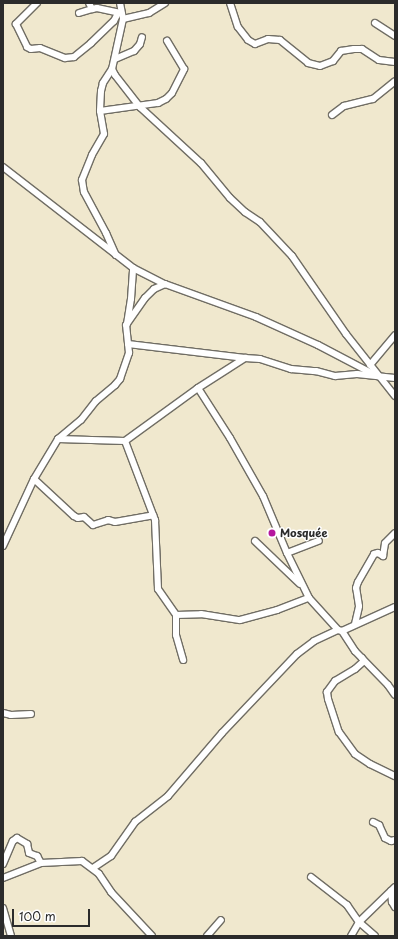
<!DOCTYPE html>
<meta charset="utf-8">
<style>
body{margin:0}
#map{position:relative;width:398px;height:939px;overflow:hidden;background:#f0e8ce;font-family:"Playpen Sans",sans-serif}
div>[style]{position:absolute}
.roads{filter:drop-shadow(1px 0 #706d64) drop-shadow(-1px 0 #706d64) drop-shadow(0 1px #706d64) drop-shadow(0 -1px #706d64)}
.minor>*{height:6px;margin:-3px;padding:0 3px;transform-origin:3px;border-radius:3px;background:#fff}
.dots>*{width:11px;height:11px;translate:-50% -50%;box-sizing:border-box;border:2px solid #fff;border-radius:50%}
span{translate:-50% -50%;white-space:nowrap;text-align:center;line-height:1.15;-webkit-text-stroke:3px #fff;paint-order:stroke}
.poi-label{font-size:11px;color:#2b2b2b;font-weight:700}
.left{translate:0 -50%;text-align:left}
.frame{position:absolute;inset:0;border:4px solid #2b2b2b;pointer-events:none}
.scale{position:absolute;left:12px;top:909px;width:78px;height:18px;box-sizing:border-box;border:2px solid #2b2b2b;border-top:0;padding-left:5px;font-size:12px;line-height:14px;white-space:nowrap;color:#2b2b2b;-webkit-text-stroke:3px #fff;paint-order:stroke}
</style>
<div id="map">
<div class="roads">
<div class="minor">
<div style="left:37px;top:3px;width:30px;rotate:135deg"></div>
<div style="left:16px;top:24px;width:25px;rotate:64deg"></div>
<div style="left:27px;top:47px;width:4px;rotate:27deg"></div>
<div style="left:31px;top:49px;width:9px;rotate:-6deg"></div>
<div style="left:40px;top:48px;width:27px;rotate:22deg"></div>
<div style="left:65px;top:58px;width:9px;rotate:-6deg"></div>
<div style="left:74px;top:57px;width:22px;rotate:-39deg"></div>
<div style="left:91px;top:43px;width:32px;rotate:-44deg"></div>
<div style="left:114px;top:21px;width:9px;rotate:-63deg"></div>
<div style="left:89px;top:3px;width:7px;rotate:63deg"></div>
<div style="left:92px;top:9px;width:5px;rotate:-11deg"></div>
<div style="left:97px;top:8px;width:25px;rotate:12deg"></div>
<div style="left:120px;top:3px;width:16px;rotate:79deg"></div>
<div style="left:123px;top:19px;width:51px;rotate:102.4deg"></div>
<div style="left:112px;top:69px;width:7px;rotate:63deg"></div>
<div style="left:115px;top:75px;width:41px;rotate:52deg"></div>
<div style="left:140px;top:107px;width:83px;rotate:42.6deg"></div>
<div style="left:201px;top:163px;width:45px;rotate:50.4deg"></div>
<div style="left:230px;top:198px;width:21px;rotate:43deg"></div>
<div style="left:245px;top:212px;width:18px;rotate:34deg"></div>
<div style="left:260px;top:222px;width:47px;rotate:46.7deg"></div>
<div style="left:292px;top:256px;width:95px;rotate:55.3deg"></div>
<div style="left:346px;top:334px;width:79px;rotate:51.7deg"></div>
<div style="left:230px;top:3px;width:25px;rotate:72deg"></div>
<div style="left:238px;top:27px;width:16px;rotate:52deg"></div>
<div style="left:248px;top:40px;width:8px;rotate:30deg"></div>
<div style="left:255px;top:44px;width:14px;rotate:-21deg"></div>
<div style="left:268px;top:39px;width:12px;rotate:5deg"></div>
<div style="left:280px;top:40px;width:36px;rotate:39deg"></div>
<div style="left:308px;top:63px;width:12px;rotate:14deg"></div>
<div style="left:320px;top:66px;width:14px;rotate:-21deg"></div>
<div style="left:333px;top:61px;width:13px;rotate:-51deg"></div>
<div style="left:341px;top:51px;width:13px;rotate:-9deg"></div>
<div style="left:354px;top:49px;width:8px"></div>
<div style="left:362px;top:49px;width:20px;rotate:33deg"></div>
<div style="left:379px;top:60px;width:16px;rotate:7deg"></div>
<div style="left:79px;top:13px;width:14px;rotate:-17deg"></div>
<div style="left:123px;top:19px;width:27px;rotate:-13deg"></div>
<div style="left:149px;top:13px;width:19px;rotate:-32deg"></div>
<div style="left:375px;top:23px;width:24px;rotate:33deg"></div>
<div style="left:115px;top:59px;width:21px;rotate:-23deg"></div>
<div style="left:134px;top:51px;width:9px;rotate:-49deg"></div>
<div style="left:140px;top:44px;width:7px;rotate:-74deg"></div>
<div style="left:112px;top:69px;width:17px;rotate:123deg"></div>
<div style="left:103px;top:83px;width:8px;rotate:104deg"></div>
<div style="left:101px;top:91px;width:20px;rotate:93deg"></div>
<div style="left:100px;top:111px;width:23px;rotate:80deg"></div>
<div style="left:104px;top:134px;width:24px;rotate:120deg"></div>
<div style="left:92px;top:155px;width:27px;rotate:112deg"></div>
<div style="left:82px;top:180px;width:12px;rotate:81deg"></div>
<div style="left:84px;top:192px;width:47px;rotate:61.8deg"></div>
<div style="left:106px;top:233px;width:24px;rotate:66deg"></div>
<div style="left:100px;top:111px;width:59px;rotate:-7.9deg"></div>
<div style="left:158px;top:103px;width:9px;rotate:-27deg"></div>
<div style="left:166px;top:99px;width:8px;rotate:-45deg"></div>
<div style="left:172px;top:93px;width:27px;rotate:-63deg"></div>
<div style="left:184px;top:69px;width:33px;rotate:-121deg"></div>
<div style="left:332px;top:115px;width:15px;rotate:-37deg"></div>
<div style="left:344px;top:106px;width:30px;rotate:-14deg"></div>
<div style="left:373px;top:99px;width:28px;rotate:-39deg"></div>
<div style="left:3px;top:167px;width:165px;rotate:37.8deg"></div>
<div style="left:133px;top:268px;width:36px;rotate:27deg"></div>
<div style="left:165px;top:284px;width:97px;rotate:19.9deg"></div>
<div style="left:256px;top:317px;width:68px;rotate:24.3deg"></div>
<div style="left:318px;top:345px;width:67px;rotate:27.7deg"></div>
<div style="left:127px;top:324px;width:25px;rotate:-81deg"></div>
<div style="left:131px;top:299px;width:31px;rotate:-86deg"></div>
<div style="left:128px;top:344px;width:118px;rotate:6.8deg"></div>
<div style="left:245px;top:358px;width:15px;rotate:4deg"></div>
<div style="left:260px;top:359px;width:33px;rotate:18deg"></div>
<div style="left:291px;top:369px;width:25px;rotate:5deg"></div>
<div style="left:316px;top:371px;width:20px;rotate:15deg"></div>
<div style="left:335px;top:376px;width:22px;rotate:-5deg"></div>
<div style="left:357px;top:374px;width:38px;rotate:6deg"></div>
<div style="left:370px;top:365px;width:39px;rotate:-50deg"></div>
<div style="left:198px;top:388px;width:59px;rotate:57.4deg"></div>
<div style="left:230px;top:438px;width:67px;rotate:60.4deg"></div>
<div style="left:263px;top:496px;width:62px;rotate:67.2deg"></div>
<div style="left:287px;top:553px;width:50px;rotate:63.9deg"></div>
<div style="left:309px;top:598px;width:43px;rotate:47.8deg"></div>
<div style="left:338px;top:630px;width:4px;rotate:14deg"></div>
<div style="left:342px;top:631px;width:24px;rotate:57deg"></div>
<div style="left:355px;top:651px;width:47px;rotate:45.9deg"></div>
<div style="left:388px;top:685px;width:12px;rotate:55deg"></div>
<div style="left:58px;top:439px;width:30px;rotate:-40deg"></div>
<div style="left:81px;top:420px;width:24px;rotate:-52deg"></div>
<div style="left:96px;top:401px;width:25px;rotate:-40deg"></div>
<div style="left:115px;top:385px;width:8px;rotate:-50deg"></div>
<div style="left:120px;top:379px;width:28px;rotate:-71deg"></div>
<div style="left:129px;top:353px;width:28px;rotate:-96deg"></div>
<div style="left:126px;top:325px;width:33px;rotate:-55deg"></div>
<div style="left:145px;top:298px;width:13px;rotate:-45deg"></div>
<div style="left:154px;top:289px;width:12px;rotate:-24deg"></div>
<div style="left:125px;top:441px;width:85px;rotate:69.2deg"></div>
<div style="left:155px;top:520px;width:69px;rotate:87.5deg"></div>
<div style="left:158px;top:589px;width:32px;rotate:55deg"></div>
<div style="left:176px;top:615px;width:25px;rotate:-2deg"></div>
<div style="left:201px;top:614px;width:39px;rotate:9deg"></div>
<div style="left:240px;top:620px;width:38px;rotate:-15deg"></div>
<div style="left:277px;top:610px;width:34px;rotate:-21deg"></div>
<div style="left:34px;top:479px;width:54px;rotate:42.8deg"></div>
<div style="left:74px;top:516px;width:4px;rotate:27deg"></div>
<div style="left:78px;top:518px;width:6px;rotate:-9deg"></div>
<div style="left:84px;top:517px;width:12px;rotate:42deg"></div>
<div style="left:93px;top:525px;width:16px;rotate:-18deg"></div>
<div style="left:108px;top:520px;width:7px;rotate:16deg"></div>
<div style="left:115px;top:522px;width:39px;rotate:-10deg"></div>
<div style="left:255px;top:541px;width:62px;rotate:43.7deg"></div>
<div style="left:3px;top:546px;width:74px;rotate:-65.2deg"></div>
<div style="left:34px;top:479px;width:47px;rotate:-59deg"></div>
<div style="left:58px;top:439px;width:67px;rotate:1.7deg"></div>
<div style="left:125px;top:441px;width:90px;rotate:-36deg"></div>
<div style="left:198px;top:388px;width:56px;rotate:-32.6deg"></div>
<div style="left:287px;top:553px;width:34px;rotate:-21deg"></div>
<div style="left:176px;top:615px;width:20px;rotate:90deg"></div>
<div style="left:176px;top:635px;width:26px;rotate:74deg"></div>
<div style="left:355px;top:624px;width:18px;rotate:-77deg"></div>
<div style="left:359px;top:606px;width:18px;rotate:-99deg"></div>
<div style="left:356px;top:588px;width:6px;rotate:-72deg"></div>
<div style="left:358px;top:582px;width:32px;rotate:-60deg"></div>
<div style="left:374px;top:554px;width:4px;rotate:-14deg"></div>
<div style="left:378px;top:553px;width:6px;rotate:31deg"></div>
<div style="left:383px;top:556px;width:13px;rotate:-81deg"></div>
<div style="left:385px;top:543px;width:14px;rotate:-45deg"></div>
<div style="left:342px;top:631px;width:58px;rotate:-24.4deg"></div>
<div style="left:362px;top:658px;width:4px;rotate:56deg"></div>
<div style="left:364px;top:661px;width:12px;rotate:138deg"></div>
<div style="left:355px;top:669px;width:23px;rotate:149deg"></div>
<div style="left:335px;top:681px;width:14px;rotate:126deg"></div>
<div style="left:327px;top:692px;width:7px;rotate:82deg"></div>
<div style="left:328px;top:699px;width:35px;rotate:72deg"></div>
<div style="left:339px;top:732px;width:27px;rotate:54deg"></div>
<div style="left:355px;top:754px;width:18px;rotate:34deg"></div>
<div style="left:370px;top:764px;width:28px;rotate:26deg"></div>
<div style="left:3px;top:713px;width:8px;rotate:14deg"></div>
<div style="left:11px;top:715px;width:20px;rotate:-3deg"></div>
<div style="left:373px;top:822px;width:7px;rotate:27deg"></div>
<div style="left:379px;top:825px;width:14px;rotate:65deg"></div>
<div style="left:385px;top:838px;width:7px;rotate:27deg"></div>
<div style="left:391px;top:841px;width:4px;rotate:-14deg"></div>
<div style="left:3px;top:864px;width:25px;rotate:-67deg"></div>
<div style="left:13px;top:841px;width:5px;rotate:-37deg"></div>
<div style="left:17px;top:838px;width:12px;rotate:31deg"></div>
<div style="left:27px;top:844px;width:9px;rotate:77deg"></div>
<div style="left:29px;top:853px;width:9px;rotate:21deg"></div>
<div style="left:37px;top:856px;width:8px;rotate:60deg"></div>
<div style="left:93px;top:868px;width:22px;rotate:-34deg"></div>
<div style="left:111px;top:856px;width:42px;rotate:-54.8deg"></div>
<div style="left:135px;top:822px;width:42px;rotate:-38.2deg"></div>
<div style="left:168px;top:796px;width:83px;rotate:-49.4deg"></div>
<div style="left:222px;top:733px;width:109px;rotate:-46.5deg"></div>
<div style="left:297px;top:654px;width:21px;rotate:-37deg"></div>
<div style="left:314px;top:641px;width:26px;rotate:-25deg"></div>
<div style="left:311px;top:877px;width:46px;rotate:37.9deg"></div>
<div style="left:347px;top:905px;width:21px;rotate:55deg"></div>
<div style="left:359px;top:922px;width:21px;rotate:41deg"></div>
<div style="left:3px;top:878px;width:41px;rotate:-21.5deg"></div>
<div style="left:41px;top:863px;width:41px;rotate:-2.8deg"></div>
<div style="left:82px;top:861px;width:21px;rotate:37deg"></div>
<div style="left:99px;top:874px;width:22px;rotate:56deg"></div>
<div style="left:111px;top:892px;width:60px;rotate:47deg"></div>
<div style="left:391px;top:891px;width:11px;rotate:85deg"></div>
<div style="left:392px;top:902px;width:6px;rotate:59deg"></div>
<div style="left:3px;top:908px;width:29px;rotate:74deg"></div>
<div style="left:207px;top:936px;width:21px;rotate:-49deg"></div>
<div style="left:351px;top:936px;width:16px;rotate:-60deg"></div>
<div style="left:359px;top:922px;width:50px;rotate:-44.2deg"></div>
</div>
</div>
<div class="dots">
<div style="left:272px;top:533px;background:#b5179e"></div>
</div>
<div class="poi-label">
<span class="left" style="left:280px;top:533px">Mosquée</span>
</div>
<div class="frame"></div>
<div class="scale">100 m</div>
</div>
